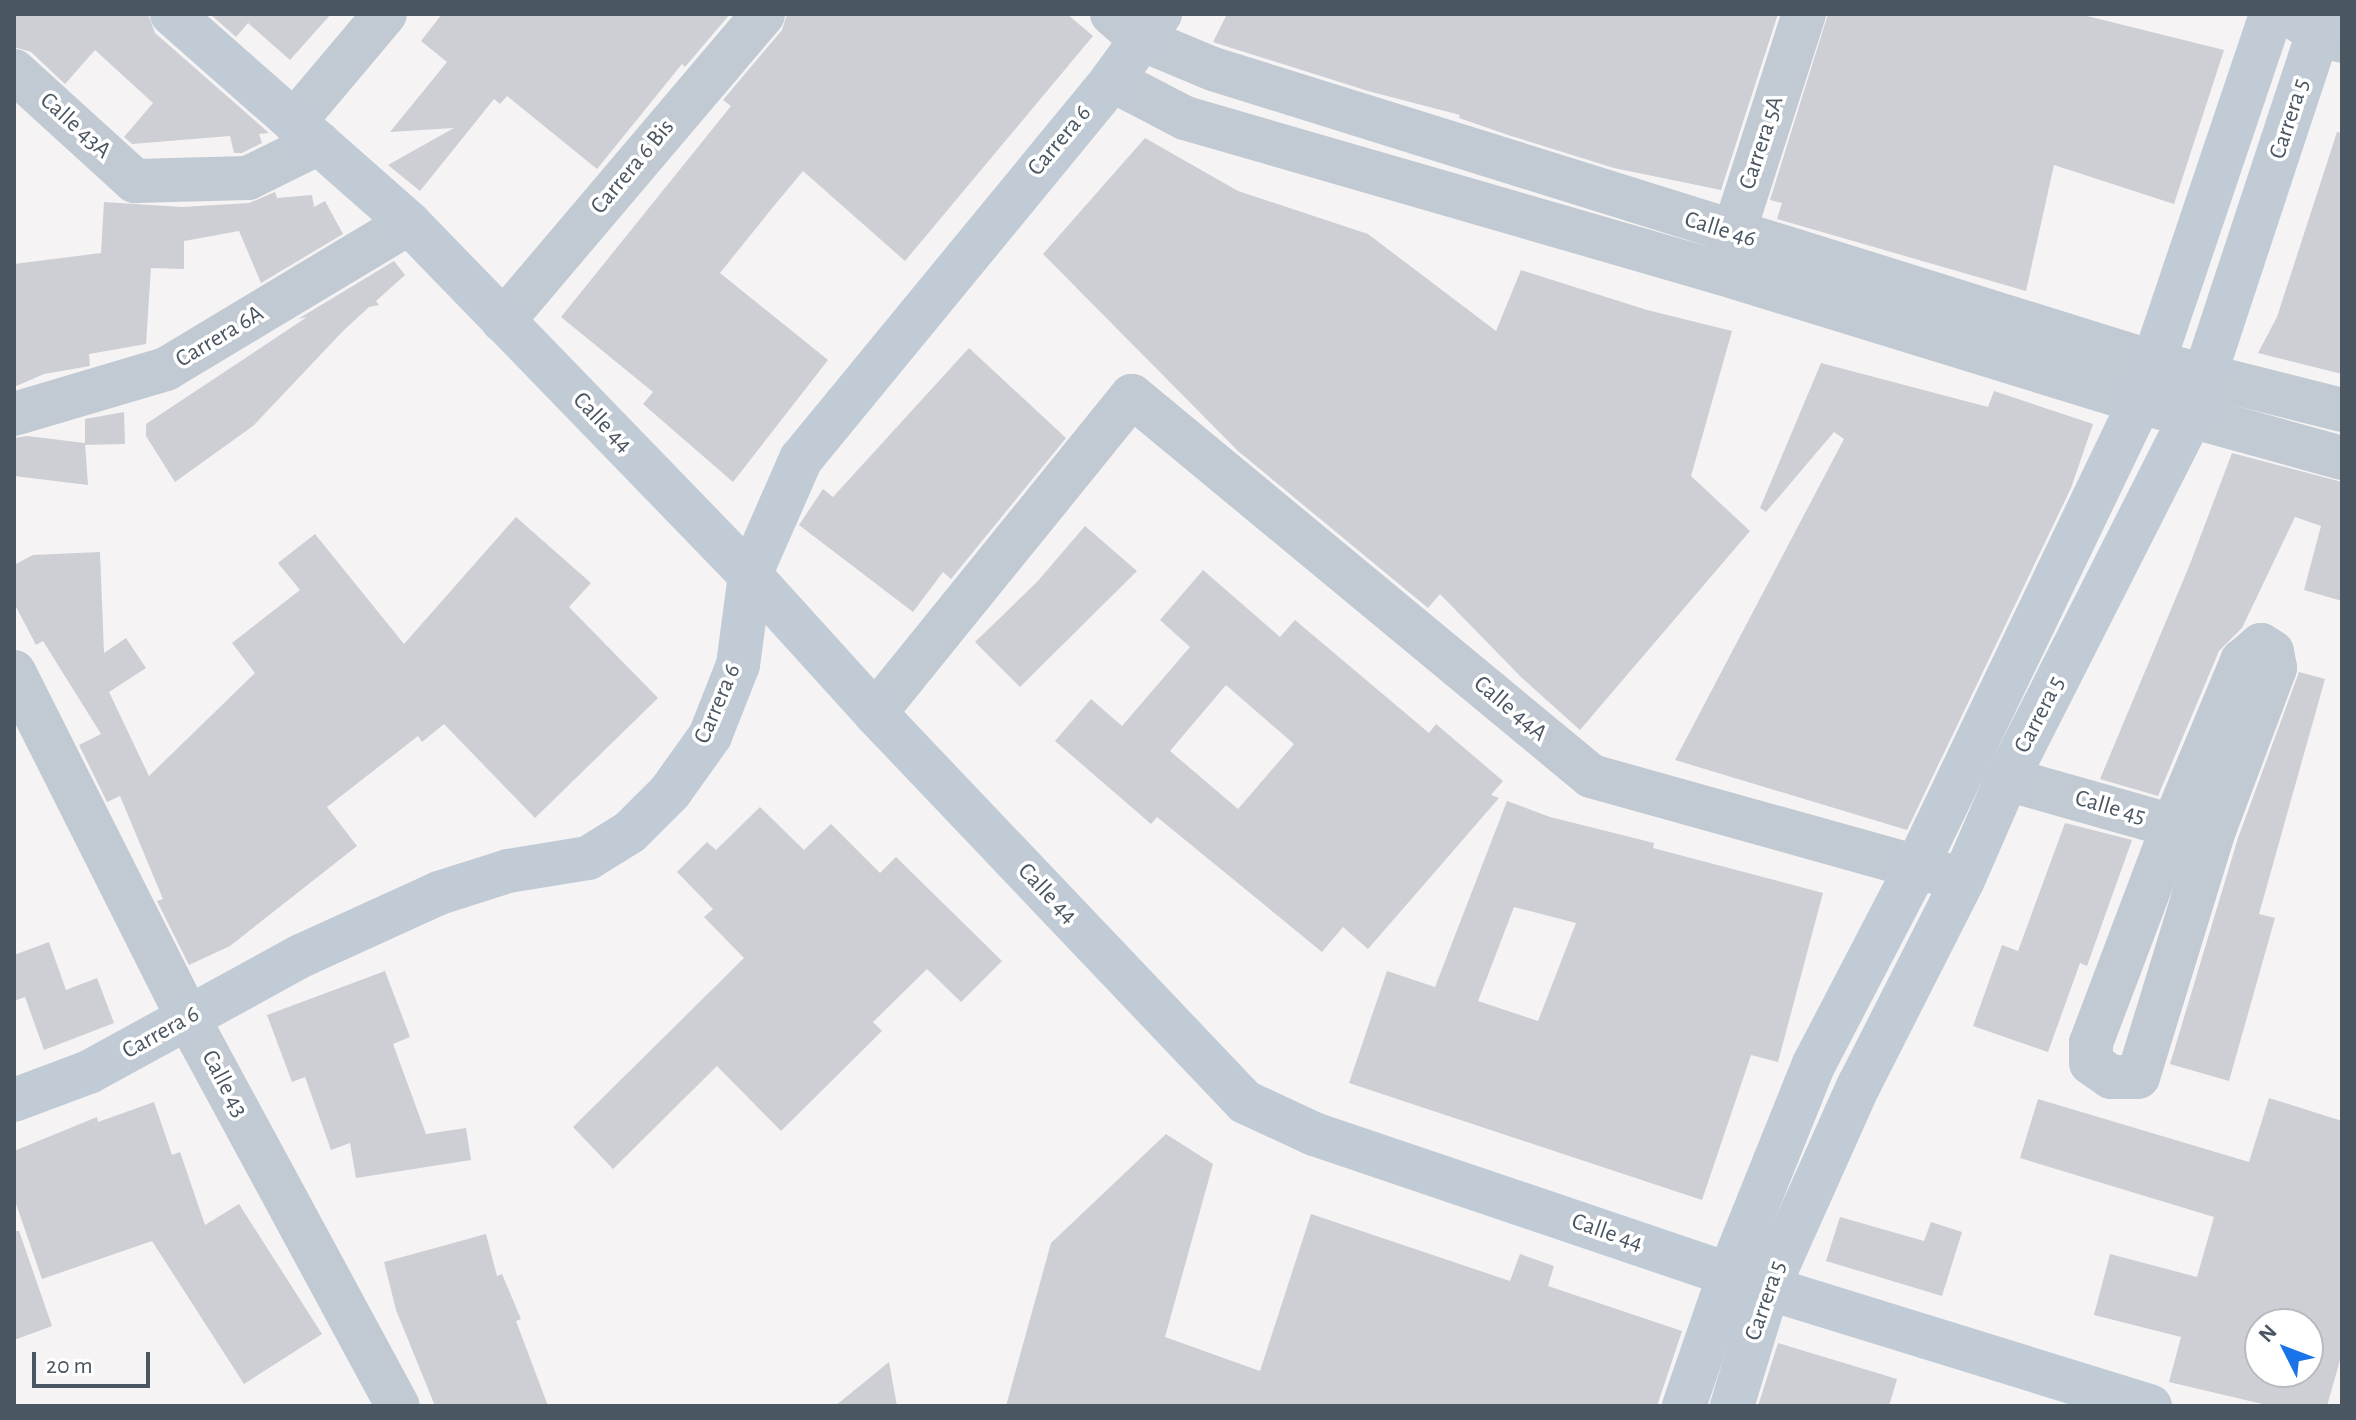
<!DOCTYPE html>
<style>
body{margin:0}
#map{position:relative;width:2356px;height:1420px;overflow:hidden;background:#f5f3f3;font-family:"Alegreya Sans",sans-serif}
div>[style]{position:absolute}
.building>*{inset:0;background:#cdcfd5}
.street>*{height:44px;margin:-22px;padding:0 22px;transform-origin:22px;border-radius:22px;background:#c1cad2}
.secondary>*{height:44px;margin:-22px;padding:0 22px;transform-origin:22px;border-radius:22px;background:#c1cbd6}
span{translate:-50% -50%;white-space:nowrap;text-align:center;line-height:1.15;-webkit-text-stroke:7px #fff;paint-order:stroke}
.street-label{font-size:24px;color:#4a5661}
.frame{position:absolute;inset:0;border:16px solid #4a5661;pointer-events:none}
.north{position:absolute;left:2244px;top:1308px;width:80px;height:80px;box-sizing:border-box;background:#fff;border:2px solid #b7bbc0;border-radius:50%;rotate:312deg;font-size:22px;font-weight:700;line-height:32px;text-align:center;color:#4a5661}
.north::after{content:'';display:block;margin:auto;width:28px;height:36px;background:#1a73e8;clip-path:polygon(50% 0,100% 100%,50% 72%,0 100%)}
.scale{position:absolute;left:32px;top:1352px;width:118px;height:36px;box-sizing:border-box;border:4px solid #4a5661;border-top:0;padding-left:10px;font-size:24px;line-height:28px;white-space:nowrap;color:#4a5661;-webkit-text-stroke:6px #fff;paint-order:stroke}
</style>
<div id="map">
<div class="building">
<div style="clip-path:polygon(14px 14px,148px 14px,155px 33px,269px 133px,259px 134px,262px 143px,242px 153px,234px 153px,230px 136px,132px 144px,124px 137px,153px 103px,95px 50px,65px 84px,31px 52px,14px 47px)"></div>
<div style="clip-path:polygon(210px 14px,331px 14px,290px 60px,248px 23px,236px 37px)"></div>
<div style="clip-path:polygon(442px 14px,730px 14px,685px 67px,682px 64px,597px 169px,507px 96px,500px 104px,494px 99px,420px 191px,388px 165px,454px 128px,390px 132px,447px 62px,421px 41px)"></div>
<div style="clip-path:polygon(787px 14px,1067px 14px,1093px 36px,905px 261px,803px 171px,773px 207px,720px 273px,828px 360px,733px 482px,643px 404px,653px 392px,561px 317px,731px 106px,723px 100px,782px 30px)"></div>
<div style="clip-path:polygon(1227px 14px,1778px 14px,1721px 190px,1614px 168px,1508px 135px,1459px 118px,1460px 115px,1368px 91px,1222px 45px,1213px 42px)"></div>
<div style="clip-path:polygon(1828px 14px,2079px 14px,2224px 50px,2174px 204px,2054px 165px,2026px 291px,1777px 219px,1782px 203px,1770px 200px)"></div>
<div style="clip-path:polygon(2337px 132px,2342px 133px,2342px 374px,2258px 353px,2277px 317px)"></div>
<div style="clip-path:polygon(1145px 138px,1238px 191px,1368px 234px,1496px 331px,1521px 270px,1647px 310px,1732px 331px,1691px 476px,1750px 531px,1580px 730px,1521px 677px,1440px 594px,1428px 608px,1238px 451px,1043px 254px)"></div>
<div style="clip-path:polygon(275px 192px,277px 198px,312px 195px,314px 207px,325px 201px,343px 234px,261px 283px,239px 231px,184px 241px,184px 269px,151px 268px,146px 344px,89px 354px,90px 366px,44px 374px,14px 387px,14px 264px,101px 253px,104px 202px,182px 207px,249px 203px)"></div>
<div style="clip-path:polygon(394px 261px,405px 275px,376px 301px,379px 305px,369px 307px,343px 331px,253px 426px,175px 482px,146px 436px,146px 424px,307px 317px,298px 319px)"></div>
<div style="clip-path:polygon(969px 348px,1066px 438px,951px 579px,943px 572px,913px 612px,799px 525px,823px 489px,833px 497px)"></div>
<div style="clip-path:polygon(1821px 363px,1988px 407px,1994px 391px,2093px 424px,2071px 488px,1907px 830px,1675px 760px,1844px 439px,1834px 432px,1766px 512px,1760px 508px)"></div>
<div style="clip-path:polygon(124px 412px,125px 444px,85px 445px,85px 419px)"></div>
<div style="clip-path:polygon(27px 436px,85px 443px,88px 485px,14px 476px,14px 438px)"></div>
<div style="clip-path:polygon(2232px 453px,2342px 482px,2342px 601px,2304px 590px,2321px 526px,2295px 517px,2242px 628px,2219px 651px,2158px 796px,2100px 779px,2190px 564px)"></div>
<div style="clip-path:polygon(516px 517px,591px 583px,569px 607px,658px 698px,535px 818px,444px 724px,422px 742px,418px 736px,327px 807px,357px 846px,230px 946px,189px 965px,157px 901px,163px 899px,120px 796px,107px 802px,79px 745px,101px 734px,43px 641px,36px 645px,14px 603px,14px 565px,33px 555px,100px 552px,104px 653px,126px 638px,146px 668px,109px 692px,149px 776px,255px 673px,232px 643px,300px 590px,278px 563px,315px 534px,404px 644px)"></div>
<div style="clip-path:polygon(1085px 526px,1137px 571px,1020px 687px,975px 642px,1037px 582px)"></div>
<div style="clip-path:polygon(evenodd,1203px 570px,1280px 637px,1295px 620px,1429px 733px,1436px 724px,1503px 781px,1491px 795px,1499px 798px,1368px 949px,1343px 927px,1322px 952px,1157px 817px,1151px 824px,1055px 741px,1091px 699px,1122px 726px,1190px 647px,1160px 620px,1203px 570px,1226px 685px,1294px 744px,1238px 809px,1170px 751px,1226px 685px)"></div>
<div style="clip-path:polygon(2299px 672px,2325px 679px,2259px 914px,2275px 918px,2229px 1081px,2170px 1064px,2238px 838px)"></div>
<div style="clip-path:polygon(evenodd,1507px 801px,1550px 817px,1654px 843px,1653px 848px,1823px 893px,1778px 1062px,1751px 1055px,1702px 1200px,1349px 1083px,1387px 971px,1435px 987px,1507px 801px,1514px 907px,1576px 923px,1538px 1021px,1478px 1001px,1514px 907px)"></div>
<div style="clip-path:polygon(760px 807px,804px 850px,831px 824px,880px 873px,896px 857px,1002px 961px,961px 1002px,927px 969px,873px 1022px,882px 1031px,781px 1131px,717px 1066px,613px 1169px,573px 1127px,744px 958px,704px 917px,713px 909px,677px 872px,707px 842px,716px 850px)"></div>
<div style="clip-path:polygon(2065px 823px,2132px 840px,2087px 966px,2080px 963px,2048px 1052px,1973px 1026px,2002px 945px,2018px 951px)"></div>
<div style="clip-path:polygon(49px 942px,66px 990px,97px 978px,114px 1023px,44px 1050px,25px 997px,14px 1001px,14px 955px)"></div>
<div style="clip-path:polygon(385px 971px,410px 1037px,393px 1044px,426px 1134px,466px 1128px,471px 1160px,356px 1178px,350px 1143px,331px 1150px,305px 1077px,292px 1082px,267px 1015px)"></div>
<div style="clip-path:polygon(evenodd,2269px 1098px,2342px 1121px,2342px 1353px,2327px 1406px,2271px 1406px,2169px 1382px,2181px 1337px,2094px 1315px,2110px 1254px,2197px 1277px,2214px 1217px,2020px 1158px,2038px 1099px,2249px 1162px,2269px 1098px,2260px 1324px,2308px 1324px,2308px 1372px,2260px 1372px,2260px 1324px)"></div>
<div style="clip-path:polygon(154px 1102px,172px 1155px,180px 1152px,205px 1225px,239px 1204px,322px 1334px,244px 1384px,152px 1241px,42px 1279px,14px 1198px,14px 1151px,97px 1117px,98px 1122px)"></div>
<div style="clip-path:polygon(1166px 1134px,1213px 1164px,1165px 1337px,1260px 1371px,1311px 1214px,1510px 1281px,1520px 1254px,1554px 1266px,1548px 1286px,1682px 1331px,1657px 1406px,1006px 1406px,1051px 1243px)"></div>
<div style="clip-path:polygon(1840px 1217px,1924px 1241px,1931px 1222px,1962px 1232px,1942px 1296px,1826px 1261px)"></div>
<div style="clip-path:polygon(14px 1231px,19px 1231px,52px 1326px,14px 1340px)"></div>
<div style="clip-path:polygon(486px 1234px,497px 1276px,502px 1274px,521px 1319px,516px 1321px,548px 1406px,435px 1406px,396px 1310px,384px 1262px)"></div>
<div style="clip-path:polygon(1778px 1343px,1897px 1379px,1889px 1406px,1758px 1406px)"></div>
<div style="clip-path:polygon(889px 1362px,897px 1406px,835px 1406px)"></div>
</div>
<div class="street">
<div style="left:1112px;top:14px;width:38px;rotate:41deg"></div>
<div style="left:1141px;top:39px;width:78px;rotate:22.6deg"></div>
<div style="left:1213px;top:69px;width:987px;rotate:17.33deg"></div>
<div style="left:2155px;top:363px;width:193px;rotate:14.1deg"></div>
<div style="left:2289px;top:14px;width:35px;rotate:33deg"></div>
<div style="left:2318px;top:33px;width:25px;rotate:18deg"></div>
<div style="left:14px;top:71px;width:164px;rotate:42.3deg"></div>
<div style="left:135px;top:181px;width:113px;rotate:-1.5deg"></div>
<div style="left:248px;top:178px;width:79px;rotate:-26.2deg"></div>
<div style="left:1112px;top:80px;width:82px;rotate:27.5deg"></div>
<div style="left:1185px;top:118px;width:558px;rotate:16.13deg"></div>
<div style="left:1721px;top:273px;width:438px;rotate:17.1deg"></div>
<div style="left:2140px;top:402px;width:210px;rotate:15.5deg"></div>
<div style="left:294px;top:122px;width:141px;rotate:-49.9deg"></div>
<div style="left:1724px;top:263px;width:262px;rotate:-72.2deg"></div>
<div style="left:503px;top:321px;width:402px;rotate:-49.7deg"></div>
<div style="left:14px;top:414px;width:159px;rotate:-16.5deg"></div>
<div style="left:166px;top:369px;width:283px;rotate:-31deg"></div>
<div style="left:2261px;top:645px;width:13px;rotate:32deg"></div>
<div style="left:2272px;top:652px;width:16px;rotate:79deg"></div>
<div style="left:2275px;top:668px;width:173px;rotate:110.6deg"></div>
<div style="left:2214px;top:830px;width:258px;rotate:107.1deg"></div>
<div style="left:2138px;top:1077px;width:27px;rotate:180deg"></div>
<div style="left:2111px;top:1077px;width:24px;rotate:-145deg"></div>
<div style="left:2091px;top:1063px;width:20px;rotate:-90deg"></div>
<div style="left:2091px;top:1043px;width:232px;rotate:-69.3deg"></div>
<div style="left:2173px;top:826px;width:179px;rotate:-67.3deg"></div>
<div style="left:2242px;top:661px;width:25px;rotate:-40deg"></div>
<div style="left:14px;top:672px;width:387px;rotate:63.3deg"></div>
<div style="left:188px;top:1018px;width:441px;rotate:61.6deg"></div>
<div style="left:875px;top:713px;width:408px;rotate:-51deg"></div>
<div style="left:1132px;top:396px;width:596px;rotate:39.62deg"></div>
<div style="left:1591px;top:776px;width:386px;rotate:15.6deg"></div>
<div style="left:2007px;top:779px;width:173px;rotate:15.8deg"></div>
<div style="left:2173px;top:826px;width:29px;rotate:6deg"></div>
</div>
<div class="secondary">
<div style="left:172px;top:14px;width:316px;rotate:41.4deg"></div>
<div style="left:409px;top:223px;width:490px;rotate:45.9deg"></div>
<div style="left:750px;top:575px;width:186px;rotate:47.8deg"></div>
<div style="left:875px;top:713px;width:537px;rotate:46.43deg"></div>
<div style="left:1245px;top:1102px;width:76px;rotate:24.9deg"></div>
<div style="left:1314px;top:1134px;width:479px;rotate:18.7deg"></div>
<div style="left:1768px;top:1288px;width:400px;rotate:17.2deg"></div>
<div style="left:14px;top:1100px;width:80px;rotate:-20.5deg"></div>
<div style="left:89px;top:1072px;width:244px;rotate:-28.7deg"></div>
<div style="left:303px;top:955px;width:149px;rotate:-24.5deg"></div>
<div style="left:439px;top:893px;width:72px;rotate:-17.7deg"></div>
<div style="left:508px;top:871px;width:81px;rotate:-9.2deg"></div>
<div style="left:588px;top:858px;width:49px;rotate:-31.8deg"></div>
<div style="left:630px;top:832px;width:57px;rotate:-45deg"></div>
<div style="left:670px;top:792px;width:69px;rotate:-54.5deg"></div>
<div style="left:710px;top:736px;width:76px;rotate:-68.5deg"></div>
<div style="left:738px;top:665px;width:91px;rotate:-82.4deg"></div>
<div style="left:750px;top:575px;width:127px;rotate:-66.3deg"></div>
<div style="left:801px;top:459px;width:490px;rotate:-50.6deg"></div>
<div style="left:1112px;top:80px;width:82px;rotate:-54deg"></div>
<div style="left:1684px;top:1406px;width:139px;rotate:-71deg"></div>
<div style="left:1729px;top:1275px;width:227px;rotate:-68.1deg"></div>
<div style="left:1814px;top:1064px;width:221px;rotate:-62.5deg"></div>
<div style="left:1916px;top:868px;width:517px;rotate:-64.33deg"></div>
<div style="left:2140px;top:402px;width:410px;rotate:-71.3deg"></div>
<div style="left:1732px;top:1406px;width:123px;rotate:-73deg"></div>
<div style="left:1768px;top:1288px;width:222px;rotate:-65.9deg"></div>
<div style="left:1859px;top:1085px;width:230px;rotate:-63.1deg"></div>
<div style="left:1963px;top:880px;width:110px;rotate:-66.5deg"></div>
<div style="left:2007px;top:779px;width:409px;rotate:-63.1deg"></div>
<div style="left:2192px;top:414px;width:421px;rotate:-71.7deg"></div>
</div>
<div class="street-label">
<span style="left:2290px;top:119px;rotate:-72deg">Carrera 5</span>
<span style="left:75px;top:126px;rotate:42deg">Calle 43A</span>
<span style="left:1060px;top:141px;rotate:-50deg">Carrera 6</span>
<span style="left:1762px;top:143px;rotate:-72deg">Carrera 5A</span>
<span style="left:633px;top:167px;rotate:-50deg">Carrera 6 Bis</span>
<span style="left:1720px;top:230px;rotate:17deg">Calle 46</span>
<span style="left:220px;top:337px;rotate:-31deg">Carrera 6A</span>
<span style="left:602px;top:423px;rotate:46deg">Calle 44</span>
<span style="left:718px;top:704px;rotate:-67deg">Carrera 6</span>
<span style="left:1510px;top:709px;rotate:40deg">Calle 44A</span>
<span style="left:2040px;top:715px;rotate:-63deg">Carrera 5</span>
<span style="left:2110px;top:808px;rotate:16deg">Calle 45</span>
<span style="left:1047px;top:894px;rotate:46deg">Calle 44</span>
<span style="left:161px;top:1033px;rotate:-29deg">Carrera 6</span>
<span style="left:224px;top:1084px;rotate:62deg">Calle 43</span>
<span style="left:1607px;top:1233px;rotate:19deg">Calle 44</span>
<span style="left:1766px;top:1301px;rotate:-71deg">Carrera 5</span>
</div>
<div class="frame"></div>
<div class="north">N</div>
<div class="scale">20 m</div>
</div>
